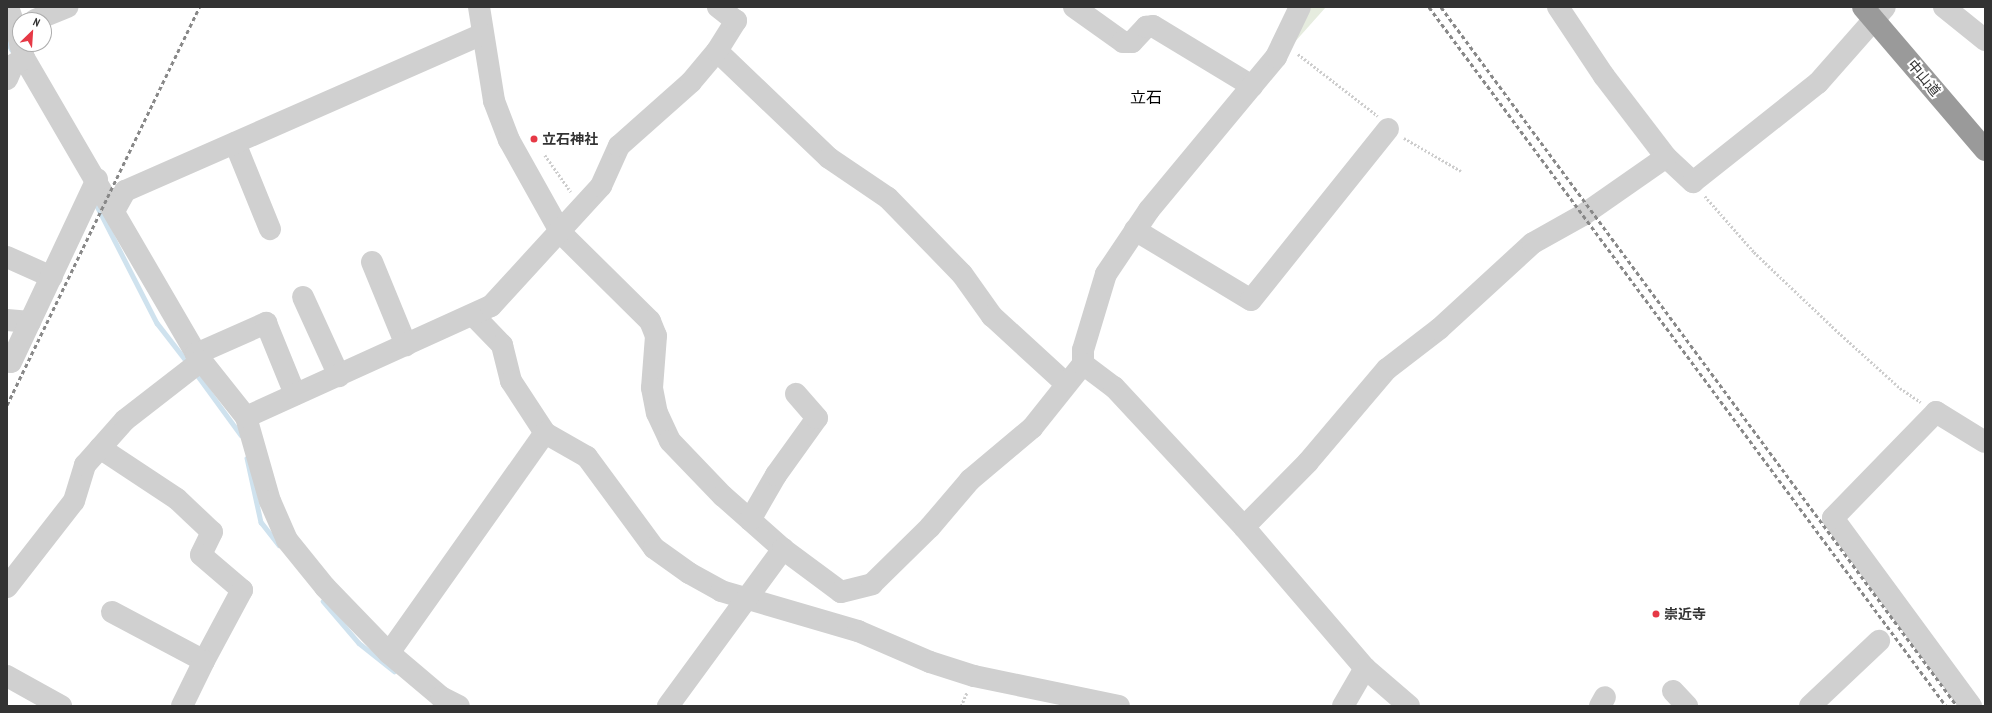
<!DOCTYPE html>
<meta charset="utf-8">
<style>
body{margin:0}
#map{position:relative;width:1992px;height:713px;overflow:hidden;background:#fff;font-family:"PT Sans Narrow","Noto Sans JP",sans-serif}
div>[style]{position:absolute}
.green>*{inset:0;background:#e6ecdf}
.stream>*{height:4.5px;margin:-2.25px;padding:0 2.25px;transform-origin:2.25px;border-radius:2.25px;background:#cfe2ee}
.path>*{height:2.5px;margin-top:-1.25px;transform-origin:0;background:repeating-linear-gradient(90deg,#cdcdcd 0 2px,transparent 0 4px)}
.minor>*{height:22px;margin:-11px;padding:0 11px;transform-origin:11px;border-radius:11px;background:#d0d0d0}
.highway>*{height:22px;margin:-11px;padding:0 11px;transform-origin:11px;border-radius:11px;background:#9a9a9a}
.rail>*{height:3px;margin-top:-1.5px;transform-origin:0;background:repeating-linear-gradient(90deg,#888 0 4px,transparent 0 7px)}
.dots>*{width:11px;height:11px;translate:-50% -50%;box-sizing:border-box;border:2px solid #fff;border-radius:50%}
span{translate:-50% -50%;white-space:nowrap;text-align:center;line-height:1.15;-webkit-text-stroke:4px #fff;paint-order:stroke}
.street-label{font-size:14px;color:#333}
.poi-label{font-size:14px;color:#333;font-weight:700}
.left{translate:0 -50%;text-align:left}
.quarter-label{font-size:16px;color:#000}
.frame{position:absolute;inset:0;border:8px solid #333;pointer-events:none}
.north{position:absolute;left:12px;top:12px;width:40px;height:40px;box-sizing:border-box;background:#fff;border:1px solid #adadad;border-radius:50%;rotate:25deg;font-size:11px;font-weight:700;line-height:16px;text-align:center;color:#333}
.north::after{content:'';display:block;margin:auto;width:14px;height:18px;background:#e63946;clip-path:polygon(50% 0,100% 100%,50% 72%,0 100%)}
</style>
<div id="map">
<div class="green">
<div style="clip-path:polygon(1305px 7px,1326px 7px,1293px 44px)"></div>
</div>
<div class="stream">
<div style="left:7px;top:41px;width:10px;rotate:61deg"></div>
<div style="left:95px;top:202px;width:136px;rotate:62.9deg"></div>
<div style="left:157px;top:323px;width:51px;rotate:52.2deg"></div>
<div style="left:195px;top:372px;width:78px;rotate:53.9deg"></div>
<div style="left:247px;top:458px;width:66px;rotate:77.7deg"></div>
<div style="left:261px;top:522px;width:29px;rotate:52deg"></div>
<div style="left:323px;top:601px;width:55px;rotate:49.4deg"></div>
<div style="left:359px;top:643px;width:45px;rotate:38.7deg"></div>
</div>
<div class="path">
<div style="left:1298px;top:54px;width:101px;rotate:37.8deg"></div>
<div style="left:1404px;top:138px;width:66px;rotate:30.1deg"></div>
<div style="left:545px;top:155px;width:45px;rotate:54.9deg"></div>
<div style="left:1705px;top:196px;width:74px;rotate:48.8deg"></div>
<div style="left:1754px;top:252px;width:116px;rotate:43.6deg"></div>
<div style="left:1838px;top:332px;width:84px;rotate:42.1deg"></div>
<div style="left:1900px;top:388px;width:25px;rotate:34deg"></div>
<div style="left:961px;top:706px;width:15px;rotate:-67deg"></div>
</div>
<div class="minor">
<div style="left:8px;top:7px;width:37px;rotate:71deg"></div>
<div style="left:479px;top:7px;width:95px;rotate:80.9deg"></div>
<div style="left:494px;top:101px;width:42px;rotate:69deg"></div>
<div style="left:509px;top:140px;width:107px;rotate:60.8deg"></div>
<div style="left:561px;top:233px;width:125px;rotate:44.7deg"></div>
<div style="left:650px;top:321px;width:16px;rotate:68deg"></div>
<div style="left:656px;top:336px;width:52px;rotate:94.4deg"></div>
<div style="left:652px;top:388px;width:25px;rotate:79deg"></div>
<div style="left:657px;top:413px;width:31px;rotate:65deg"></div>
<div style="left:670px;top:441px;width:76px;rotate:46.1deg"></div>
<div style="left:723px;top:496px;width:80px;rotate:41.5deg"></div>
<div style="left:1074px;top:7px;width:60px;rotate:35.5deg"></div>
<div style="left:1123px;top:42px;width:9px"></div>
<div style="left:1132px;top:42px;width:21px;rotate:-47deg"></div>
<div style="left:1146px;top:27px;width:7px;rotate:-8deg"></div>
<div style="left:1153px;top:26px;width:116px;rotate:31.2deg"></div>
<div style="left:1558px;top:7px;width:83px;rotate:56.3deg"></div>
<div style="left:1604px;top:76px;width:102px;rotate:52.6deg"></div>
<div style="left:1666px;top:157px;width:37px;rotate:43deg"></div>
<div style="left:1693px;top:182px;width:159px;rotate:-38.4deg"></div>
<div style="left:1818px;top:83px;width:101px;rotate:-48.6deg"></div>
<div style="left:1944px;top:7px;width:53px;rotate:38.8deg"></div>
<div style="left:35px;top:20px;width:35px;rotate:-22deg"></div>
<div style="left:20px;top:44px;width:15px;rotate:74deg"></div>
<div style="left:24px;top:58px;width:342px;rotate:59.8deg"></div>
<div style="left:196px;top:354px;width:80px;rotate:51.6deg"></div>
<div style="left:246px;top:417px;width:87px;rotate:74.1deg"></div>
<div style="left:270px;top:501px;width:43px;rotate:66.4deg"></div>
<div style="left:287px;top:540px;width:60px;rotate:51deg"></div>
<div style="left:325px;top:587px;width:92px;rotate:45.9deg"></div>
<div style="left:389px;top:653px;width:68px;rotate:40.2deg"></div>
<div style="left:441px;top:697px;width:20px;rotate:27deg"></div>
<div style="left:717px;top:51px;width:155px;rotate:43.7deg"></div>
<div style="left:829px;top:158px;width:71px;rotate:34.1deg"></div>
<div style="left:888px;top:198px;width:106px;rotate:45.8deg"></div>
<div style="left:962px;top:274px;width:52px;rotate:54.5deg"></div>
<div style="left:992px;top:316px;width:99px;rotate:42.5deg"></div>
<div style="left:7px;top:79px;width:15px;rotate:-67deg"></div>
<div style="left:13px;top:65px;width:13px;rotate:-32deg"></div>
<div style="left:235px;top:143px;width:93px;rotate:67.9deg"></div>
<div style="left:114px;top:211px;width:23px;rotate:-61deg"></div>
<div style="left:125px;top:191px;width:390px;rotate:-23.7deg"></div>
<div style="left:1135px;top:230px;width:135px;rotate:31.1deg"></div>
<div style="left:1251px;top:300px;width:219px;rotate:-51.3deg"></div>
<div style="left:7px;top:257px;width:49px;rotate:24deg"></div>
<div style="left:372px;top:262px;width:90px;rotate:67.7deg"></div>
<div style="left:303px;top:297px;width:87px;rotate:65.5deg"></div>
<div style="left:473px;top:315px;width:42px;rotate:46deg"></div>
<div style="left:502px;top:345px;width:37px;rotate:76deg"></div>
<div style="left:511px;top:381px;width:62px;rotate:56.8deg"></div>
<div style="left:545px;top:433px;width:48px;rotate:29.7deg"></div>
<div style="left:587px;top:457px;width:113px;rotate:53.6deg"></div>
<div style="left:654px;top:548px;width:43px;rotate:35.5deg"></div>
<div style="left:689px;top:573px;width:37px;rotate:29deg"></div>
<div style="left:721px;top:591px;width:143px;rotate:16.3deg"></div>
<div style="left:858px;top:631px;width:78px;rotate:23.3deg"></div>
<div style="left:930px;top:662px;width:46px;rotate:17.7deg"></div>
<div style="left:974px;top:676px;width:148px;rotate:11.7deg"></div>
<div style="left:7px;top:320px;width:23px;rotate:5deg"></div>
<div style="left:196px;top:354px;width:77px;rotate:-23.9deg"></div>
<div style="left:266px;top:323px;width:77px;rotate:67.8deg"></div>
<div style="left:7px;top:360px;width:4px;rotate:27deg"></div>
<div style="left:11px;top:362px;width:202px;rotate:-64.8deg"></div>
<div style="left:1083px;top:364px;width:14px;rotate:-90deg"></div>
<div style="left:1083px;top:350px;width:79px;rotate:-73.2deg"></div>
<div style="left:1106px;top:274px;width:77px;rotate:-56.1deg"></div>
<div style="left:1149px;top:210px;width:199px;rotate:-50.3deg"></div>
<div style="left:1276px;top:57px;width:55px;rotate:-64.4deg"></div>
<div style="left:246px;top:417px;width:269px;rotate:-24.4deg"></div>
<div style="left:491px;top:306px;width:163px;rotate:-47.5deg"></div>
<div style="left:601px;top:186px;width:44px;rotate:-65.8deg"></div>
<div style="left:619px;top:146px;width:96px;rotate:-41.6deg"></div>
<div style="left:691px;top:82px;width:40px;rotate:-50deg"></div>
<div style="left:717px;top:51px;width:36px;rotate:-58deg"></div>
<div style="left:736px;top:21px;width:23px;rotate:-142deg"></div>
<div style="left:100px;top:448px;width:92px;rotate:33.5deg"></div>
<div style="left:177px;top:499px;width:48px;rotate:43.3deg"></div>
<div style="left:212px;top:532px;width:25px;rotate:116deg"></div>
<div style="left:201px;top:555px;width:54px;rotate:40.5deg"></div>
<div style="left:242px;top:590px;width:81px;rotate:118.2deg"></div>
<div style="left:750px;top:520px;width:52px;rotate:-60deg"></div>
<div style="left:776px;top:475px;width:70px;rotate:-54.3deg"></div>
<div style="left:817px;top:418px;width:32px;rotate:-131deg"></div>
<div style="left:1244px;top:527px;width:91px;rotate:-45.4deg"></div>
<div style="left:1308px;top:462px;width:122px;rotate:-49.7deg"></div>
<div style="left:1387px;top:369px;width:66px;rotate:-37.6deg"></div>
<div style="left:1439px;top:329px;width:127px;rotate:-42.5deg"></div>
<div style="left:1533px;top:243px;width:57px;rotate:-29.2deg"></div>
<div style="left:1583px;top:215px;width:101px;rotate:-34.9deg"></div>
<div style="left:7px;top:587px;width:109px;rotate:-52.1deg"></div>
<div style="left:74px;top:501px;width:38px;rotate:-73deg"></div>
<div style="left:85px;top:465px;width:60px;rotate:-48.4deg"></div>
<div style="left:125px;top:420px;width:96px;rotate:-37.8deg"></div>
<div style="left:112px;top:612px;width:104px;rotate:28deg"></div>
<div style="left:204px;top:661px;width:50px;rotate:116.1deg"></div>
<div style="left:389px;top:653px;width:270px;rotate:-54.7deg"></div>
<div style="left:7px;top:676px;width:62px;rotate:29.1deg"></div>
<div style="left:1673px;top:691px;width:21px;rotate:47deg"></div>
<div style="left:668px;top:706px;width:195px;rotate:-53.8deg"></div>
<div style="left:783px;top:549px;width:72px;rotate:36.6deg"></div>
<div style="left:841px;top:592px;width:32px;rotate:-14deg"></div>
<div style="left:872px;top:584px;width:81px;rotate:-44.5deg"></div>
<div style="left:930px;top:527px;width:62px;rotate:-49.6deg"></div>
<div style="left:970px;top:480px;width:81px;rotate:-40deg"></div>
<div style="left:1032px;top:428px;width:82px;rotate:-51.4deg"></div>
<div style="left:1083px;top:364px;width:39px;rotate:37deg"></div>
<div style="left:1114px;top:387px;width:191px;rotate:47.1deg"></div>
<div style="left:1244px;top:527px;width:186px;rotate:49.4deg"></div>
<div style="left:1365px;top:668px;width:58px;rotate:40.8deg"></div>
<div style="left:1343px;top:706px;width:44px;rotate:-59.9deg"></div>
<div style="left:1600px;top:706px;width:10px;rotate:-61deg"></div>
<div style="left:1810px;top:706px;width:95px;rotate:-43.3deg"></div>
<div style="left:1971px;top:706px;width:233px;rotate:-126.3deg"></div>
<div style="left:1833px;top:518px;width:148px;rotate:-45.8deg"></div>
<div style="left:1936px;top:412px;width:57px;rotate:31.5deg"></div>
</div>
<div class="highway">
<div style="left:1863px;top:7px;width:188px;rotate:49.5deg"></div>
</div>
<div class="rail">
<div style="left:1429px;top:7px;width:869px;rotate:53.51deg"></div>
<div style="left:1441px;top:7px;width:869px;rotate:53.57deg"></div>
<div style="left:7px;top:405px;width:442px;rotate:-64.2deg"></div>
</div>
<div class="dots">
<div style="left:534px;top:139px;background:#e63946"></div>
<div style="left:1656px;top:614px;background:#e63946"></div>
</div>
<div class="street-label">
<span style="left:1924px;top:78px;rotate:50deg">中山道</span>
</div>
<div class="poi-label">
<span class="left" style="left:542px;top:139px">立石神社</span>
<span class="left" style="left:1664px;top:614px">崇近寺</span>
</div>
<div class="quarter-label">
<span style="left:1146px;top:97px">立石</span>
</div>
<div class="frame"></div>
<div class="north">N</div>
</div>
